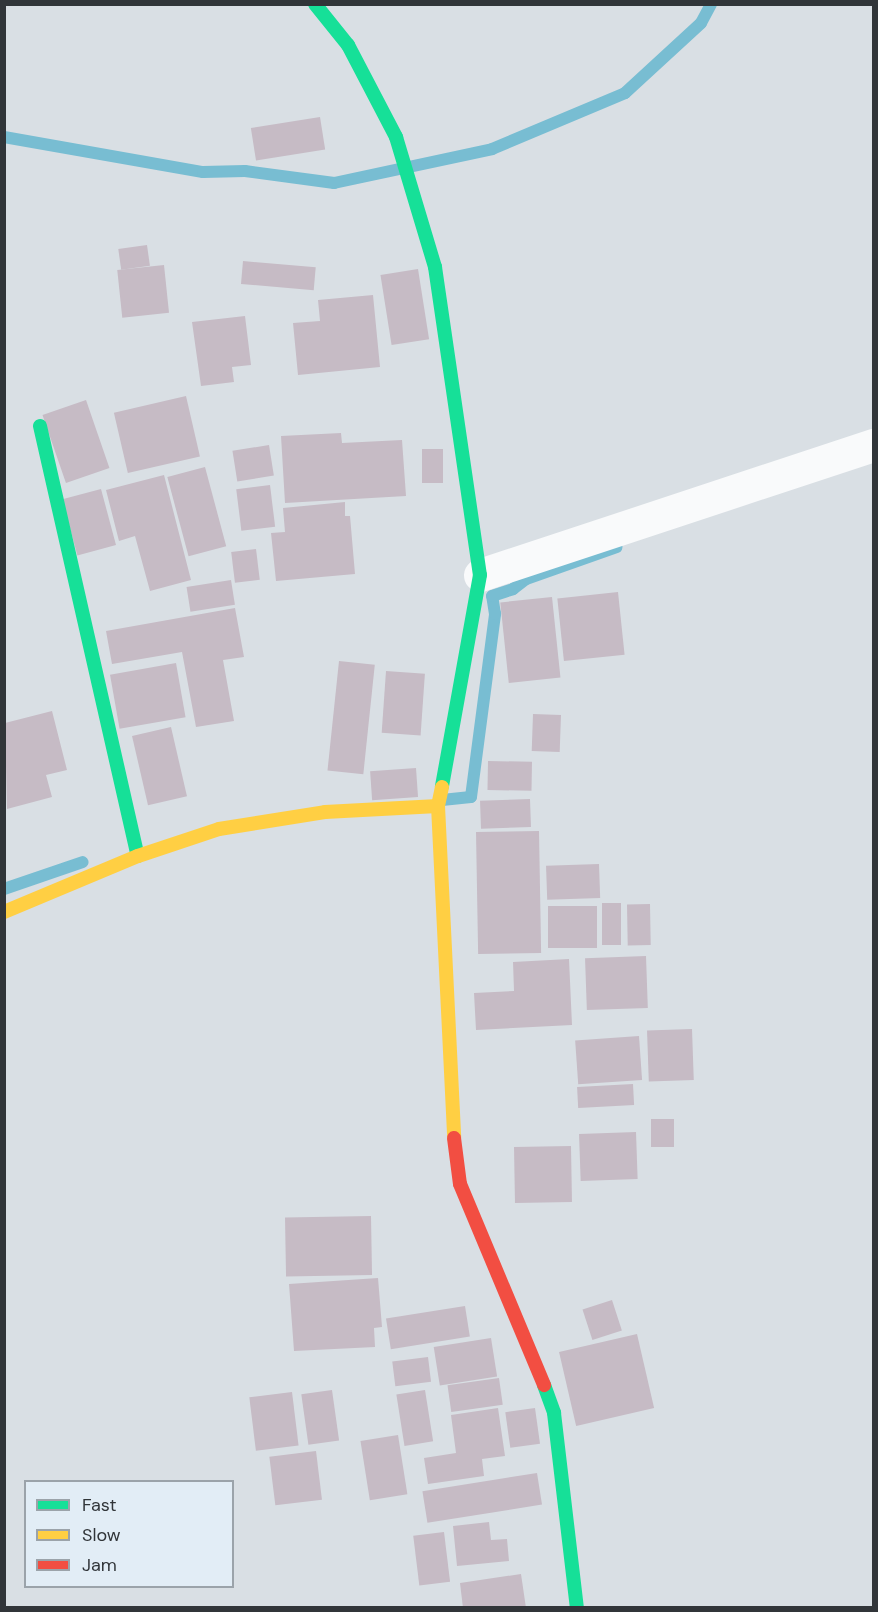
<!DOCTYPE html>
<style>
body{margin:0}
#map{position:relative;width:878px;height:1612px;overflow:hidden;background:#d9dfe4;font-family:"DM Sans",sans-serif}
div>[style]{position:absolute}
.stream>*{height:12px;margin:-6px;padding:0 6px;transform-origin:6px;border-radius:6px;background:#78bdd2}
.building>*{inset:0;background:#c6bbc5;transform-origin:0 0}
.street>*{height:33px;margin:-16.5px;padding:0 16.5px;transform-origin:16.5px;border-radius:16.5px;background:#f9fafb}
.fast>*{height:14px;margin:-7px;padding:0 7px;transform-origin:7px;border-radius:7px;background:#16e098}
.slow>*{height:14px;margin:-7px;padding:0 7px;transform-origin:7px;border-radius:7px;background:#ffcf43}
.jam>*{height:14px;margin:-7px;padding:0 7px;transform-origin:7px;border-radius:7px;background:#f24e42}
span{translate:-50% -50%;white-space:nowrap;text-align:center;line-height:1.15;-webkit-text-stroke:5px #e2edf6;paint-order:stroke}
.frame{position:absolute;inset:0;border:6px solid #313539;pointer-events:none}
.legend{position:absolute;left:24px;top:1480px;width:210px;height:108px;box-sizing:border-box;background:#e2edf6;border:2px solid #9ba3aa;margin:0;padding:8px 10px;list-style:none;font-size:18px;color:#313539}
.legend li{display:flex;align-items:center;gap:12px;height:30px}
.legend b{width:30px;border:2px solid #9ba3aa}
</style>
<div id="map">
<div class="stream">
<div style="left:4px;top:137px;width:202px;rotate:10deg"></div>
<div style="left:203px;top:172px;width:42px;rotate:-1.4deg"></div>
<div style="left:245px;top:171px;width:90px;rotate:7.7deg"></div>
<div style="left:334px;top:183px;width:162px;rotate:-12.1deg"></div>
<div style="left:492px;top:149px;width:144px;rotate:-22.8deg"></div>
<div style="left:625px;top:93px;width:103px;rotate:-42.6deg"></div>
<div style="left:701px;top:23px;width:21px;rotate:-62deg"></div>
<div style="left:442px;top:800px;width:29px;rotate:-6deg"></div>
<div style="left:471px;top:797px;width:185px;rotate:-82.5deg"></div>
<div style="left:495px;top:614px;width:18px;rotate:-99deg"></div>
<div style="left:492px;top:596px;width:22px;rotate:-18deg"></div>
<div style="left:513px;top:589px;width:16px;rotate:-38deg"></div>
<div style="left:526px;top:579px;width:96px;rotate:-19.4deg"></div>
<div style="left:4px;top:889px;width:83px;rotate:-18.9deg"></div>
</div>
<div class="building">
<div style="left:320px;top:117px;width:33px;height:70px;rotate:81deg"></div>
<div style="left:147px;top:245px;width:21px;height:29px;rotate:82deg"></div>
<div style="left:243px;top:261px;width:73px;height:23px;rotate:5deg"></div>
<div style="left:164px;top:265px;width:48px;height:47px;rotate:84deg"></div>
<div style="left:418px;top:269px;width:71px;height:38px;rotate:81deg"></div>
<div style="clip-path:polygon(373px 295px,380px 367px,298px 375px,293px 323px,320px 321px,318px 300px)"></div>
<div style="clip-path:polygon(245px 316px,251px 365px,232px 367px,234px 382px,201px 386px,192px 322px)"></div>
<div style="left:186px;top:396px;width:62px;height:74px;rotate:77deg"></div>
<div style="left:86px;top:400px;width:72px;height:46px;rotate:71deg"></div>
<div style="clip-path:polygon(341px 433px,342px 443px,402px 440px,406px 496px,285px 503px,281px 436px)"></div>
<div style="left:269px;top:445px;width:31px;height:37px;rotate:81deg"></div>
<div style="left:422px;top:449px;width:21px;height:34px"></div>
<div style="left:205px;top:467px;width:82px;height:39px;rotate:75deg"></div>
<div style="clip-path:polygon(164px 475px,191px 580px,150px 591px,135px 536px,119px 541px,106px 490px)"></div>
<div style="left:270px;top:485px;width:42px;height:34px;rotate:83deg"></div>
<div style="left:101px;top:489px;width:58px;height:40px;rotate:75deg"></div>
<div style="clip-path:polygon(345px 502px,345px 516px,350px 516px,355px 574px,276px 581px,271px 533px,285px 532px,283px 508px)"></div>
<div style="left:256px;top:549px;width:31px;height:25px;rotate:83deg"></div>
<div style="left:231px;top:580px;width:25px;height:45px;rotate:81deg"></div>
<div style="left:618px;top:592px;width:63px;height:61px;rotate:84deg"></div>
<div style="left:552px;top:597px;width:81px;height:52px;rotate:84deg"></div>
<div style="clip-path:polygon(235px 608px,244px 657px,223px 660px,234px 721px,196px 727px,182px 652px,112px 664px,106px 631px)"></div>
<div style="left:339px;top:661px;width:36px;height:110px;rotate:6deg"></div>
<div style="left:176px;top:663px;width:55px;height:67px;rotate:80deg"></div>
<div style="left:386px;top:671px;width:39px;height:62px;rotate:4deg"></div>
<div style="clip-path:polygon(52px 711px,67px 770px,46px 775px,52px 797px,7px 809px,5px 723px)"></div>
<div style="left:533px;top:714px;width:28px;height:37px;rotate:2deg"></div>
<div style="left:171px;top:727px;width:71px;height:40px;rotate:77deg"></div>
<div style="left:488px;top:761px;width:44px;height:29px;rotate:1deg"></div>
<div style="left:416px;top:768px;width:29px;height:46px;rotate:86deg"></div>
<div style="left:530px;top:799px;width:28px;height:50px;rotate:88deg"></div>
<div style="left:539px;top:831px;width:122px;height:63px;rotate:89deg"></div>
<div style="left:599px;top:864px;width:34px;height:53px;rotate:88deg"></div>
<div style="left:602px;top:903px;width:19px;height:42px"></div>
<div style="left:650px;top:904px;width:41px;height:23px;rotate:89deg"></div>
<div style="left:548px;top:906px;width:49px;height:42px"></div>
<div style="left:646px;top:956px;width:52px;height:61px;rotate:88deg"></div>
<div style="clip-path:polygon(569px 959px,572px 1025px,476px 1030px,474px 993px,514px 991px,513px 962px)"></div>
<div style="left:692px;top:1029px;width:51px;height:45px;rotate:88deg"></div>
<div style="left:639px;top:1036px;width:44px;height:64px;rotate:86deg"></div>
<div style="left:633px;top:1084px;width:21px;height:56px;rotate:87deg"></div>
<div style="left:651px;top:1119px;width:23px;height:28px"></div>
<div style="left:636px;top:1132px;width:47px;height:57px;rotate:88deg"></div>
<div style="left:571px;top:1146px;width:56px;height:57px;rotate:89deg"></div>
<div style="left:371px;top:1216px;width:59px;height:86px;rotate:89deg"></div>
<div style="clip-path:polygon(378px 1278px,382px 1327px,374px 1328px,375px 1347px,294px 1351px,289px 1284px)"></div>
<div style="left:612px;top:1300px;width:32px;height:31px;rotate:72deg"></div>
<div style="left:465px;top:1306px;width:31px;height:80px;rotate:81deg"></div>
<div style="left:637px;top:1334px;width:76px;height:80px;rotate:77deg"></div>
<div style="left:491px;top:1338px;width:39px;height:58px;rotate:81deg"></div>
<div style="left:428px;top:1357px;width:25px;height:36px;rotate:83deg"></div>
<div style="left:499px;top:1378px;width:27px;height:52px;rotate:82deg"></div>
<div style="left:332px;top:1390px;width:51px;height:31px;rotate:82deg"></div>
<div style="left:425px;top:1390px;width:52px;height:29px;rotate:81deg"></div>
<div style="left:292px;top:1392px;width:54px;height:43px;rotate:83deg"></div>
<div style="clip-path:polygon(498px 1408px,505px 1456px,482px 1459px,484px 1476px,428px 1484px,424px 1458px,456px 1453px,451px 1415px)"></div>
<div style="left:535px;top:1408px;width:36px;height:30px;rotate:82deg"></div>
<div style="left:398px;top:1435px;width:60px;height:38px;rotate:81deg"></div>
<div style="left:316px;top:1451px;width:49px;height:47px;rotate:83deg"></div>
<div style="left:537px;top:1473px;width:32px;height:116px;rotate:81deg"></div>
<div style="clip-path:polygon(489px 1522px,491px 1540px,507px 1539px,509px 1561px,457px 1566px,453px 1526px)"></div>
<div style="left:444px;top:1532px;width:50px;height:31px;rotate:83deg"></div>
<div style="clip-path:polygon(521px 1574px,526px 1608px,463px 1608px,460px 1583px)"></div>
</div>
<div class="street">
<div style="left:480px;top:575px;width:415px;rotate:-18.3deg"></div>
</div>
<div class="fast">
<div style="left:315px;top:4px;width:53px;rotate:51.2deg"></div>
<div style="left:348px;top:45px;width:104px;rotate:62.4deg"></div>
<div style="left:396px;top:137px;width:136px;rotate:73.3deg"></div>
<div style="left:435px;top:267px;width:311px;rotate:81.7deg"></div>
<div style="left:480px;top:575px;width:215px;rotate:100.2deg"></div>
<div style="left:40px;top:426px;width:441px;rotate:77.2deg"></div>
<div style="left:544px;top:1385px;width:30px;rotate:70deg"></div>
<div style="left:554px;top:1413px;width:196px;rotate:83.3deg"></div>
</div>
<div class="slow">
<div style="left:442px;top:787px;width:19px;rotate:102deg"></div>
<div style="left:438px;top:806px;width:332px;rotate:87.2deg"></div>
<div style="left:4px;top:912px;width:145px;rotate:-22.7deg"></div>
<div style="left:138px;top:856px;width:85px;rotate:-18.4deg"></div>
<div style="left:219px;top:829px;width:107px;rotate:-9.1deg"></div>
<div style="left:325px;top:812px;width:113px;rotate:-3deg"></div>
</div>
<div class="jam">
<div style="left:454px;top:1138px;width:46px;rotate:82.6deg"></div>
<div style="left:460px;top:1184px;width:218px;rotate:67.3deg"></div>
</div>
<div class="frame"></div>
<ul class="legend">
<li><b style="height:8px;background:#16e098"></b>Fast</li>
<li><b style="height:8px;background:#ffcf43"></b>Slow</li>
<li><b style="height:8px;background:#f24e42"></b>Jam</li>
</ul>
</div>
